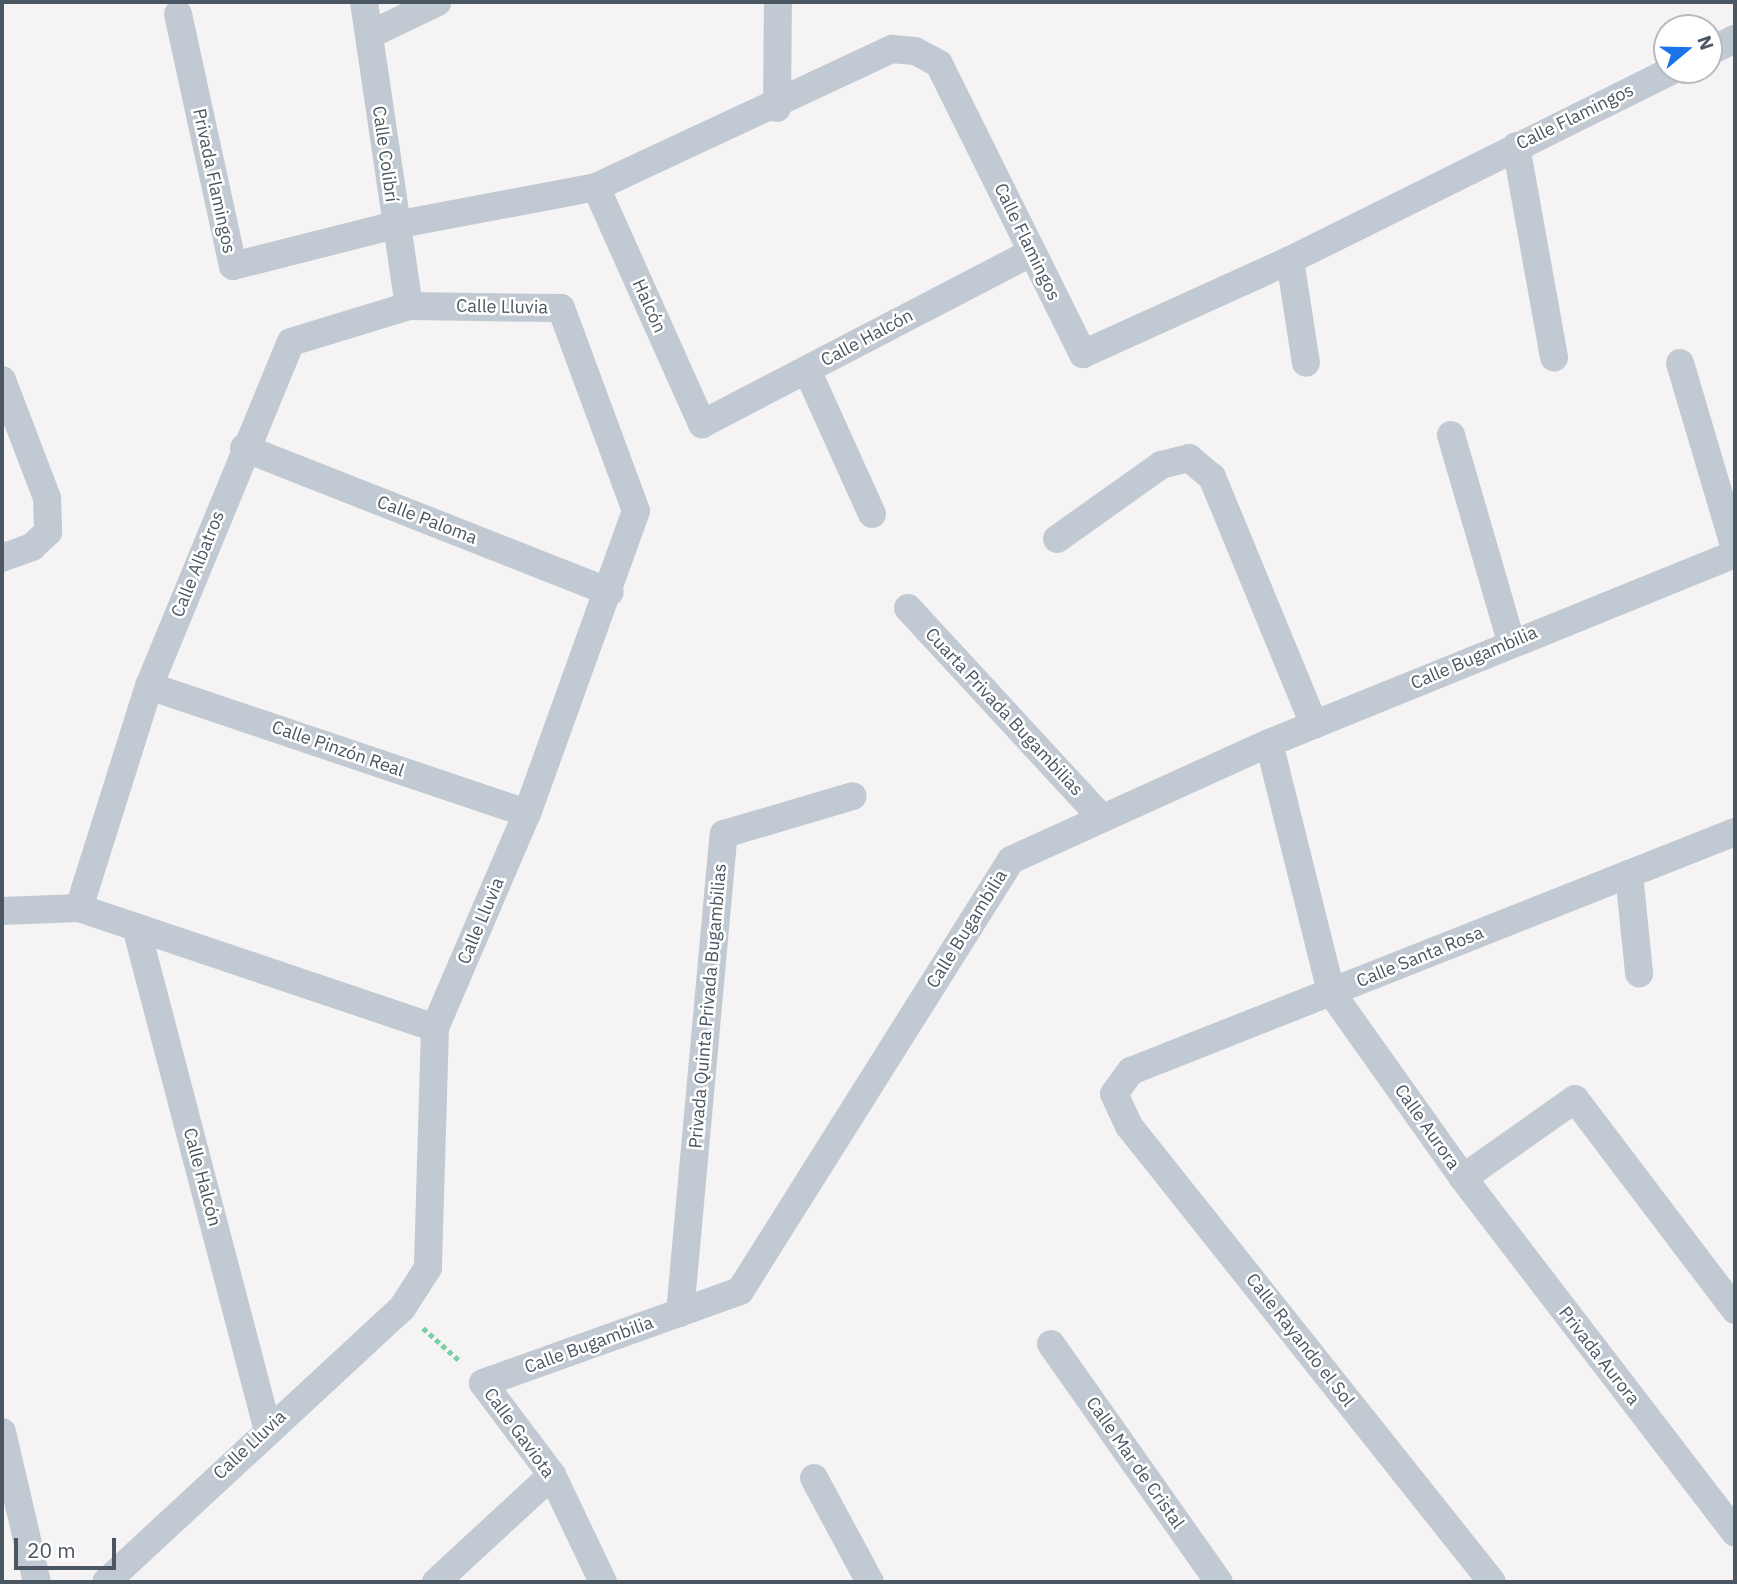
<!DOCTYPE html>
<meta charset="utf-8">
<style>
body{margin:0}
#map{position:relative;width:1737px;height:1584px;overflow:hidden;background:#f5f3f3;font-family:"IBM Plex Sans",sans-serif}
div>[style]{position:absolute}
.path>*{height:4.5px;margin-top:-2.25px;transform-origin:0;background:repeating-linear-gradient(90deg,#7ad0a6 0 5px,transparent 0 8.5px)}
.street>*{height:28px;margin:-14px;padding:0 14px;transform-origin:14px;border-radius:14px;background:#c1cad2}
span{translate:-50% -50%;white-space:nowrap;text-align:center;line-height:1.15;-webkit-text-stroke:5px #fff;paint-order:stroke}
.street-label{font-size:18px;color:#4a5661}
.frame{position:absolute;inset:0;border:4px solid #4a5661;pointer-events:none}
.north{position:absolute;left:1653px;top:14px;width:70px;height:70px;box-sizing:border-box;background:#fff;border:2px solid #b7bbc0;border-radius:50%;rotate:71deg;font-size:19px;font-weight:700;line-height:28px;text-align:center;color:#4a5661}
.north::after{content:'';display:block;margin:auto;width:24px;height:32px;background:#1a73e8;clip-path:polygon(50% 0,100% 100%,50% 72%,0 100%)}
.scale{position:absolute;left:14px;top:1538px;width:102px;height:32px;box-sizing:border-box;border:4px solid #4a5661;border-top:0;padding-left:9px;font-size:21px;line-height:24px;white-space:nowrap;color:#4a5661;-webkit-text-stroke:5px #fff;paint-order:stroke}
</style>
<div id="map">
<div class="path">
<div style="left:423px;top:1328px;width:51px;rotate:41.8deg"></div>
</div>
<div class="street">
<div style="left:364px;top:2px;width:307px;rotate:81.6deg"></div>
<div style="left:178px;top:14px;width:258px;rotate:77.7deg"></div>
<div style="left:233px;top:266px;width:167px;rotate:-14.2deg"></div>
<div style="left:395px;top:225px;width:205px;rotate:-10.7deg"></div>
<div style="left:596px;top:187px;width:327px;rotate:-25deg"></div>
<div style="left:892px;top:49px;width:23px;rotate:5deg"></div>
<div style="left:915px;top:51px;width:27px;rotate:28deg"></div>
<div style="left:939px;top:64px;width:324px;rotate:63.6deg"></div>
<div style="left:1083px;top:354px;width:227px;rotate:-24.4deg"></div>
<div style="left:1290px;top:260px;width:427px;rotate:-26.4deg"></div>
<div style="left:369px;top:35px;width:76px;rotate:-25.6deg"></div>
<div style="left:1709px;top:52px;width:29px;rotate:-27deg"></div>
<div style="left:777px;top:108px;width:106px;rotate:-89.5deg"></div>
<div style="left:1516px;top:146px;width:215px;rotate:79.8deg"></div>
<div style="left:596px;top:187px;width:260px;rotate:65.9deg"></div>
<div style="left:702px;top:424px;width:372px;rotate:-27.5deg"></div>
<div style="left:1290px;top:260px;width:104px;rotate:81.2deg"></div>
<div style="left:1680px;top:363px;width:194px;rotate:73.5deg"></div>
<div style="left:807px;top:370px;width:158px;rotate:65.7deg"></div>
<div style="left:2px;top:380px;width:126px;rotate:69.1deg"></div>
<div style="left:47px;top:498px;width:34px;rotate:88deg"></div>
<div style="left:48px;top:532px;width:22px;rotate:137deg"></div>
<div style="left:32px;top:547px;width:32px;rotate:160deg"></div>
<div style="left:1451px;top:435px;width:215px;rotate:73.8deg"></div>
<div style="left:244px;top:448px;width:393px;rotate:21.5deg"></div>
<div style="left:1057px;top:539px;width:128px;rotate:-35.4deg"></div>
<div style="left:1161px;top:465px;width:29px;rotate:-14deg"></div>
<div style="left:1189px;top:458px;width:30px;rotate:40deg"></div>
<div style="left:1212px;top:477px;width:268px;rotate:67.6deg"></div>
<div style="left:908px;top:608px;width:282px;rotate:47.3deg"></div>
<div style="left:149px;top:686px;width:399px;rotate:18.6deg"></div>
<div style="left:1269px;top:743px;width:257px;rotate:76deg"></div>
<div style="left:1331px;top:992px;width:228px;rotate:54.6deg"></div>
<div style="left:1463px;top:1178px;width:447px;rotate:52.5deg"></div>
<div style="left:1629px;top:874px;width:100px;rotate:84.2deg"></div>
<div style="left:79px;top:908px;width:233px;rotate:-72.5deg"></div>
<div style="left:149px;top:686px;width:372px;rotate:-67.6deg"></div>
<div style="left:291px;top:342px;width:123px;rotate:-17deg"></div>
<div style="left:409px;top:306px;width:152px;rotate:0.8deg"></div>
<div style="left:561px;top:308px;width:216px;rotate:69.7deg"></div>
<div style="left:636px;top:511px;width:321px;rotate:109.8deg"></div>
<div style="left:527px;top:813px;width:234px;rotate:113.2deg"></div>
<div style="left:435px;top:1028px;width:240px;rotate:91.7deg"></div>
<div style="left:428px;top:1268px;width:48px;rotate:123deg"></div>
<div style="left:402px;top:1308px;width:403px;rotate:137.2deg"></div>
<div style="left:2px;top:911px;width:77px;rotate:-2.2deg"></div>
<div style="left:79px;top:908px;width:376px;rotate:18.6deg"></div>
<div style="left:136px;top:927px;width:517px;rotate:75.32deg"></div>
<div style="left:1463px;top:1178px;width:137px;rotate:-35.2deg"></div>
<div style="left:1575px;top:1099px;width:265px;rotate:52.8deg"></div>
<div style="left:680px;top:1313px;width:481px;rotate:-84.8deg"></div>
<div style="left:724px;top:834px;width:134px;rotate:-16.4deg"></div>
<div style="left:1051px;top:1344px;width:291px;rotate:54.8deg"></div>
<div style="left:2px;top:1432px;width:154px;rotate:76.9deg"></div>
<div style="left:814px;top:1478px;width:118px;rotate:61.7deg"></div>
<div style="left:436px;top:1582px;width:158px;rotate:-42.7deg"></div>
<div style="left:603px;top:1582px;width:119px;rotate:-115.5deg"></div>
<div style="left:552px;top:1475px;width:115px;rotate:-126.9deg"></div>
<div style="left:483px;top:1383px;width:273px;rotate:-19.7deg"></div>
<div style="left:740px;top:1291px;width:509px;rotate:-57.84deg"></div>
<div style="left:1011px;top:860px;width:283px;rotate:-24.4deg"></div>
<div style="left:1269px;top:743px;width:503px;rotate:-22.08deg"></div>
<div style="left:1492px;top:1582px;width:583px;rotate:-128.52deg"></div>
<div style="left:1129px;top:1126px;width:35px;rotate:-115deg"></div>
<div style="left:1114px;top:1094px;width:29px;rotate:-54deg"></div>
<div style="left:1131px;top:1071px;width:650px;rotate:-21.59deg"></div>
</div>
<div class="street-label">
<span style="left:1575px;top:117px;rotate:-26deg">Calle Flamingos</span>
<span style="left:385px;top:154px;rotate:82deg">Calle Colibrí</span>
<span style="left:214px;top:181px;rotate:78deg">Privada Flamingos</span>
<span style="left:1027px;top:242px;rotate:64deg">Calle Flamingos</span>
<span style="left:649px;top:306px;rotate:66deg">Halcón</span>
<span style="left:502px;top:307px;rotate:1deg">Calle Lluvia</span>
<span style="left:867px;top:338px;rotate:-28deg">Calle Halcón</span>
<span style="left:427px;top:520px;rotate:21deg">Calle Paloma</span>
<span style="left:198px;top:564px;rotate:-68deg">Calle Albatros</span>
<span style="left:1474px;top:658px;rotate:-23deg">Calle Bugambilia</span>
<span style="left:1004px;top:712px;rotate:47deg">Cuarta Privada Bugambilias</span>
<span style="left:338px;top:749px;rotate:19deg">Calle Pinzón Real</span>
<span style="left:481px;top:921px;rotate:-67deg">Calle Lluvia</span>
<span style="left:967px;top:929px;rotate:-58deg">Calle Bugambilia</span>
<span style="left:1420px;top:957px;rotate:-22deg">Calle Santa Rosa</span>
<span style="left:708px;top:1006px;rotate:-85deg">Privada Quinta Privada Bugambilias</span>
<span style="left:1427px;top:1127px;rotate:55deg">Calle Aurora</span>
<span style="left:202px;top:1177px;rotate:75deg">Calle Halcón</span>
<span style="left:1300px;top:1340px;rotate:52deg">Calle Rayando el Sol</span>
<span style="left:589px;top:1345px;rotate:-20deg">Calle Bugambilia</span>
<span style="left:1599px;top:1356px;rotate:52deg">Privada Aurora</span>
<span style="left:519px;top:1433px;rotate:54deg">Calle Gaviota</span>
<span style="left:250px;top:1445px;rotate:-43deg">Calle Lluvia</span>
<span style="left:1135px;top:1463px;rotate:55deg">Calle Mar de Cristal</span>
</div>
<div class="frame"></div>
<div class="north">N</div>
<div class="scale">20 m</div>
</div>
